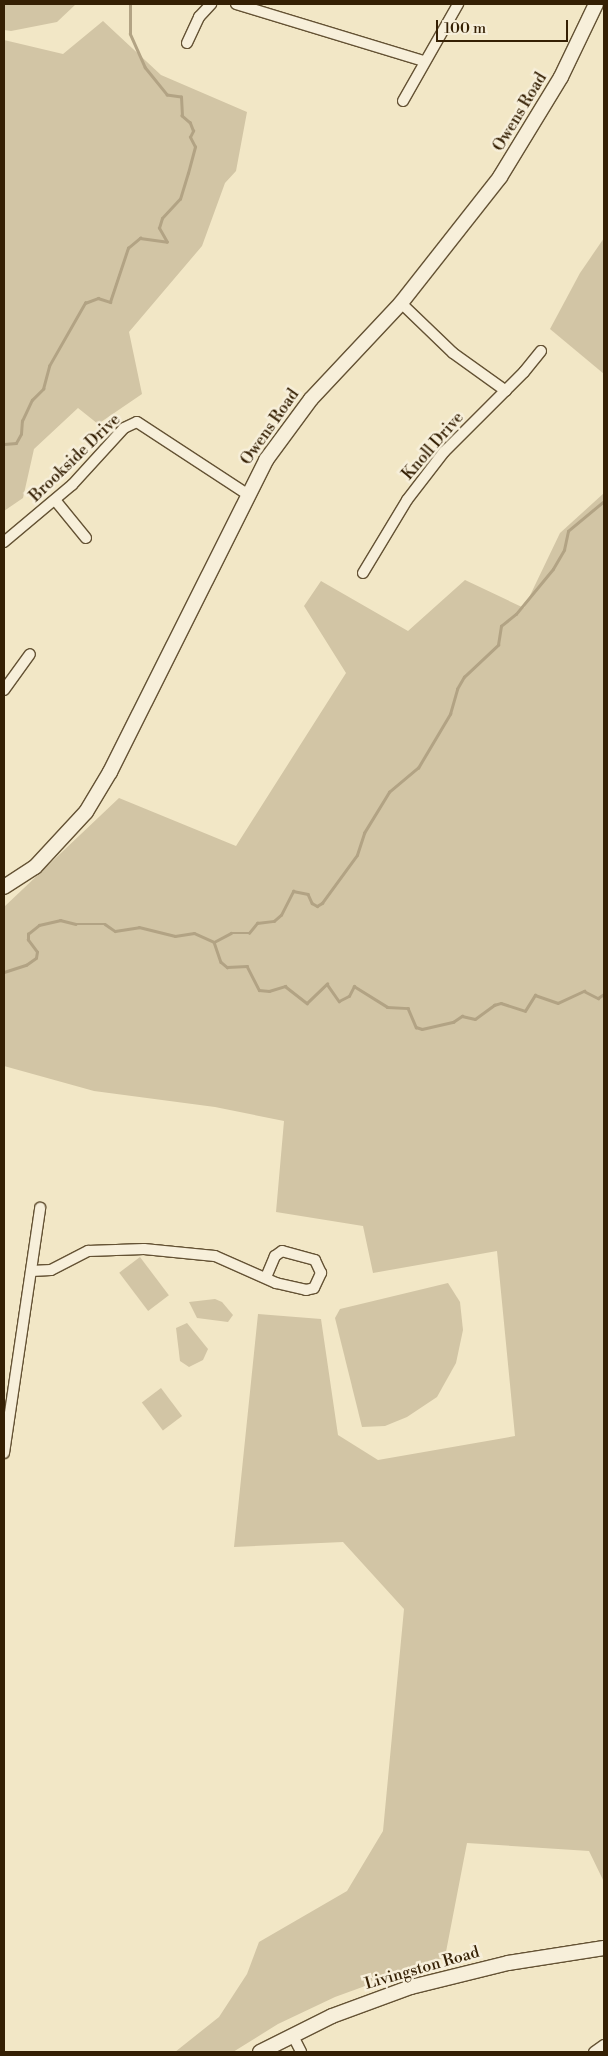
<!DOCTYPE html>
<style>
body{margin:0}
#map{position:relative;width:608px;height:2056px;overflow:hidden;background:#f2e7c6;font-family:"Libre Bodoni",serif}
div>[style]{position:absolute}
.green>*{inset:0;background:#d2c5a5;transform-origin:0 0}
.stream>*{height:2.5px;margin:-1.25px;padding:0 1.25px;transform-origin:1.25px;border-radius:1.25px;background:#b2a384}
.roads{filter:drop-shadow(1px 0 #645234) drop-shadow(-1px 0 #645234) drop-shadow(0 1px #645234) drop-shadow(0 -1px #645234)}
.street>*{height:10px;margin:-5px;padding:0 5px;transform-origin:5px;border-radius:5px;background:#f7efda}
.secondary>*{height:14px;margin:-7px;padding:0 7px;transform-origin:7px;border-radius:7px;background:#f7efda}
span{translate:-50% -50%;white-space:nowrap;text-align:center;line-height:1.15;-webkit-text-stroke:5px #f7efda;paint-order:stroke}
.street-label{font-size:16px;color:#352004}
.frame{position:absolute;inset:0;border:5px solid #352004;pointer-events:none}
.scale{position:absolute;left:436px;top:20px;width:132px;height:22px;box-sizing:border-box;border:2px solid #352004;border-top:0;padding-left:6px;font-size:15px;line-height:18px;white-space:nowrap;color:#352004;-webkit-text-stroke:4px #f7efda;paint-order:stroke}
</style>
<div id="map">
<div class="green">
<div style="clip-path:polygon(4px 4px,76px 4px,57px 22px,11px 31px,4px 30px)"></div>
<div style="clip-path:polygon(103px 21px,161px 75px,247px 112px,236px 171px,225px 183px,202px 246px,129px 332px,142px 394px,98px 424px,78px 408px,34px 449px,23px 498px,4px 511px,4px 40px,63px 54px)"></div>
<div style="clip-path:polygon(604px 238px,604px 374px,550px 329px,580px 273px)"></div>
<div style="clip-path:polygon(604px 493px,604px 1882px,589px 1851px,467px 1843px,445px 1957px,335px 1997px,278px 2024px,233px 2052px,175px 2052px,219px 2017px,247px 1974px,259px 1942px,347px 1891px,383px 1831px,404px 1609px,343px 1542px,234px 1547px,258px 1314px,321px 1319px,338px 1435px,378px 1460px,515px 1436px,497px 1251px,373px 1273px,363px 1226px,276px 1212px,284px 1121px,215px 1107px,94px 1091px,4px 1066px,4px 907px,119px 798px,236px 846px,346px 673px,304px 606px,321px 581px,408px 631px,465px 580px,524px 608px,560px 533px)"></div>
<div style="left:140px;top:1257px;width:48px;height:26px;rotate:53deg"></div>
<div style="clip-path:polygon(448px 1283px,460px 1302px,463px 1330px,456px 1363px,437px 1397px,407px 1417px,385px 1426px,362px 1427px,335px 1318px,340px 1309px)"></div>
<div style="clip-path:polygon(215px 1299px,222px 1302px,233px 1315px,228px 1322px,197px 1318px,189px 1302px)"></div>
<div style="clip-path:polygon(187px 1323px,208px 1349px,203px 1360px,189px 1367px,180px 1361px,176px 1328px)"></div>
<div style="left:161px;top:1388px;width:35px;height:24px;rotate:53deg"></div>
</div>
<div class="stream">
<div style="left:4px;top:444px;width:12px;rotate:-5deg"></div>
<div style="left:16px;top:443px;width:10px;rotate:-61deg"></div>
<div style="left:21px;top:434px;width:13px;rotate:-86deg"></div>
<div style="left:22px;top:421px;width:23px;rotate:-65deg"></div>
<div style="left:32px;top:400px;width:16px;rotate:-45deg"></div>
<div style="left:43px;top:389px;width:24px;rotate:-75deg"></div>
<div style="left:49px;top:366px;width:73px;rotate:-60.3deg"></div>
<div style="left:85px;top:303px;width:14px;rotate:-21deg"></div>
<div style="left:98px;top:298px;width:13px;rotate:18deg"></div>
<div style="left:110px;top:302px;width:57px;rotate:-71.6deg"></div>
<div style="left:128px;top:248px;width:16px;rotate:-40deg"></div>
<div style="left:140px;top:238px;width:27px;rotate:8deg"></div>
<div style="left:167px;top:242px;width:16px;rotate:-120deg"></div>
<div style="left:159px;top:228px;width:10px;rotate:-73deg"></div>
<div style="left:162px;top:218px;width:26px;rotate:-47deg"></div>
<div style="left:180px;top:199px;width:27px;rotate:-73deg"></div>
<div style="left:188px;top:173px;width:27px;rotate:-75deg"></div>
<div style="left:195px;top:147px;width:11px;rotate:-117deg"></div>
<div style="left:190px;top:137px;width:7px;rotate:-63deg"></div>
<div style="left:193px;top:131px;width:9px;rotate:-111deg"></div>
<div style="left:190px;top:123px;width:11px;rotate:-139deg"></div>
<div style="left:182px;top:116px;width:19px;rotate:-93deg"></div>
<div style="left:181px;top:97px;width:14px;rotate:-172deg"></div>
<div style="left:167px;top:95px;width:35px;rotate:-129deg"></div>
<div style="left:145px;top:68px;width:37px;rotate:-114deg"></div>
<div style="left:130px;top:34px;width:30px;rotate:-90deg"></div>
<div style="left:214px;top:942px;width:19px;rotate:-28deg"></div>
<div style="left:231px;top:933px;width:18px"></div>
<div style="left:249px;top:933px;width:13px;rotate:-51deg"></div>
<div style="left:257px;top:923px;width:17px;rotate:-7deg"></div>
<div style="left:274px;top:921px;width:9px;rotate:-41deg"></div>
<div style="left:281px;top:915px;width:27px;rotate:-63deg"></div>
<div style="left:293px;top:891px;width:15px;rotate:11deg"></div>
<div style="left:308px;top:894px;width:10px;rotate:66deg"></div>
<div style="left:312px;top:903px;width:6px;rotate:31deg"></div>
<div style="left:317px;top:906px;width:6px;rotate:-31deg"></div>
<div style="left:322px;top:903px;width:59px;rotate:-53.9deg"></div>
<div style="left:357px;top:855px;width:23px;rotate:-72deg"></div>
<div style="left:364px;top:833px;width:48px;rotate:-58.6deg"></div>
<div style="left:389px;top:792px;width:38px;rotate:-40deg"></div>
<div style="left:418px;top:768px;width:63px;rotate:-59.3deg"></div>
<div style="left:450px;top:714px;width:26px;rotate:-74deg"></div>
<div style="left:457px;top:689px;width:14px;rotate:-60deg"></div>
<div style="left:464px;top:677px;width:47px;rotate:-43.3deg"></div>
<div style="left:498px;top:645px;width:19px;rotate:-81deg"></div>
<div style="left:501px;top:626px;width:19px;rotate:-39deg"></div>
<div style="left:516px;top:614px;width:58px;rotate:-50.6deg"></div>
<div style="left:553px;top:569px;width:22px;rotate:-60deg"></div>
<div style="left:564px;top:550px;width:19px;rotate:-78deg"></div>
<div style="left:568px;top:531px;width:47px;rotate:-39.8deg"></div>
<div style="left:4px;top:972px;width:23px;rotate:-18deg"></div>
<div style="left:26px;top:965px;width:12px;rotate:-35deg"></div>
<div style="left:36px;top:958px;width:6px;rotate:-81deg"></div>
<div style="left:37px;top:952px;width:15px;rotate:-127deg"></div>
<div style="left:28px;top:940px;width:6px;rotate:-90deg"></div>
<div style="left:28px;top:934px;width:14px;rotate:-39deg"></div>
<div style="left:39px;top:925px;width:22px;rotate:-13deg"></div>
<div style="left:60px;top:920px;width:16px;rotate:14deg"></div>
<div style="left:76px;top:924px;width:29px"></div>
<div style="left:105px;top:924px;width:12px;rotate:35deg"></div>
<div style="left:115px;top:931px;width:24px;rotate:-9deg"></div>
<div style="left:139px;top:927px;width:37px;rotate:14deg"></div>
<div style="left:175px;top:936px;width:19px;rotate:-9deg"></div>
<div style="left:194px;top:933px;width:22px;rotate:24deg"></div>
<div style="left:214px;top:942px;width:21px;rotate:71deg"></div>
<div style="left:221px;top:962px;width:8px;rotate:40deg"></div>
<div style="left:227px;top:967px;width:20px;rotate:-3deg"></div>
<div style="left:247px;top:966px;width:27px;rotate:63deg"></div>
<div style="left:259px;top:990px;width:10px;rotate:6deg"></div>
<div style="left:269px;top:991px;width:17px;rotate:-17deg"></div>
<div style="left:285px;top:986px;width:28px;rotate:38deg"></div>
<div style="left:307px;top:1003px;width:28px;rotate:-44deg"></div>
<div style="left:327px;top:984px;width:21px;rotate:55deg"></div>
<div style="left:339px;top:1001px;width:11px;rotate:-27deg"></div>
<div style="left:349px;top:996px;width:11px;rotate:-63deg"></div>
<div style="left:354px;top:986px;width:39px;rotate:32deg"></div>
<div style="left:387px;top:1007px;width:21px;rotate:3deg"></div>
<div style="left:408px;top:1008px;width:21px;rotate:67deg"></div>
<div style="left:416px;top:1027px;width:6px;rotate:18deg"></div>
<div style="left:422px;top:1029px;width:32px;rotate:-13deg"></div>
<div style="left:453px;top:1022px;width:11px;rotate:-34deg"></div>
<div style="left:462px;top:1016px;width:13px;rotate:13deg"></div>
<div style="left:475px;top:1019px;width:24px;rotate:-36deg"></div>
<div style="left:494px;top:1005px;width:7px;rotate:-16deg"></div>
<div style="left:501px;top:1003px;width:25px;rotate:18deg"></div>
<div style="left:525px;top:1011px;width:19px;rotate:-58deg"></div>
<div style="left:535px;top:995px;width:24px;rotate:19deg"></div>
<div style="left:558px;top:1003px;width:29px;rotate:-25deg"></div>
<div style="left:584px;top:991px;width:16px;rotate:27deg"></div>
<div style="left:598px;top:998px;width:7px;rotate:-34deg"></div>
</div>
<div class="roads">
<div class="street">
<div style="left:236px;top:4px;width:196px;rotate:16.9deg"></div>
<div style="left:187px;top:43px;width:29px;rotate:-65deg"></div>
<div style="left:199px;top:17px;width:18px;rotate:-47deg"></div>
<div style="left:403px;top:101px;width:112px;rotate:-60.4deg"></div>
<div style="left:401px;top:303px;width:72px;rotate:43.9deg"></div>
<div style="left:453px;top:353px;width:65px;rotate:35.6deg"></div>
<div style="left:55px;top:500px;width:49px;rotate:50.8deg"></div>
<div style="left:4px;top:542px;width:89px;rotate:-40deg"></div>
<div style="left:72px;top:485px;width:77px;rotate:-47.6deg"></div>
<div style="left:124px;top:428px;width:14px;rotate:-25deg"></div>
<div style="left:137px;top:422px;width:131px;rotate:33.2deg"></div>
<div style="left:363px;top:573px;width:85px;rotate:-58.9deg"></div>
<div style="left:407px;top:500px;width:61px;rotate:-52.4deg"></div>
<div style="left:444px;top:452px;width:113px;rotate:-45deg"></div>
<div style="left:524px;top:372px;width:27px;rotate:-51deg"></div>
<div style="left:4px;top:690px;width:44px;rotate:-54.2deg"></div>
<div style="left:31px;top:1271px;width:20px;rotate:-3deg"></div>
<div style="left:51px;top:1270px;width:42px;rotate:-27.2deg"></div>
<div style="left:88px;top:1251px;width:56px;rotate:-2deg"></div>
<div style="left:144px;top:1249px;width:71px;rotate:5.6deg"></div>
<div style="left:215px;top:1256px;width:67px;rotate:23.9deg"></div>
<div style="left:276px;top:1283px;width:31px;rotate:13deg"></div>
<div style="left:306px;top:1290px;width:8px;rotate:-14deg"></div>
<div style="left:314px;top:1288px;width:17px;rotate:-65deg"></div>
<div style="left:321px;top:1273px;width:14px;rotate:-115deg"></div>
<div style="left:315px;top:1260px;width:34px;rotate:-165deg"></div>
<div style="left:282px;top:1251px;width:9px;rotate:144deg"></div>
<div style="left:275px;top:1256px;width:23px;rotate:113deg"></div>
<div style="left:4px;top:1453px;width:248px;rotate:-81.6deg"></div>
<div style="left:293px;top:2036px;width:18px;rotate:63deg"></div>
<div style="left:594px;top:2052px;width:12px;rotate:-35deg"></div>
</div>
<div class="secondary">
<div style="left:4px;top:887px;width:37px;rotate:-33deg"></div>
<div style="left:35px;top:867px;width:75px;rotate:-47.2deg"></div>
<div style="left:86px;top:812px;width:47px;rotate:-59deg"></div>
<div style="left:110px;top:772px;width:349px;rotate:-63.4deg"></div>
<div style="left:266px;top:460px;width:76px;rotate:-53.6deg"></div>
<div style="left:311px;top:399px;width:132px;rotate:-46.8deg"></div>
<div style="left:401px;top:303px;width:160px;rotate:-51.8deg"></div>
<div style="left:500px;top:177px;width:117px;rotate:-58.6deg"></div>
<div style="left:561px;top:77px;width:81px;rotate:-64.4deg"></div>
<div style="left:260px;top:2052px;width:80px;rotate:-26.6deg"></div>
<div style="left:332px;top:2016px;width:84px;rotate:-20.2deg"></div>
<div style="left:411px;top:1987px;width:100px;rotate:-13.9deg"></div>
<div style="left:508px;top:1963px;width:97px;rotate:-8.9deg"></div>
</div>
</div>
<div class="street-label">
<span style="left:520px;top:112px;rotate:-59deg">Owens Road</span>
<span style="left:270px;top:427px;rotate:-55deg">Owens Road</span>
<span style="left:433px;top:446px;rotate:-49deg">Knoll Drive</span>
<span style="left:75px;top:458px;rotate:-44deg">Brookside Drive</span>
<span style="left:422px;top:1968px;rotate:-16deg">Livingston Road</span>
</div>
<div class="frame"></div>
<div class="scale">100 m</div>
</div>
